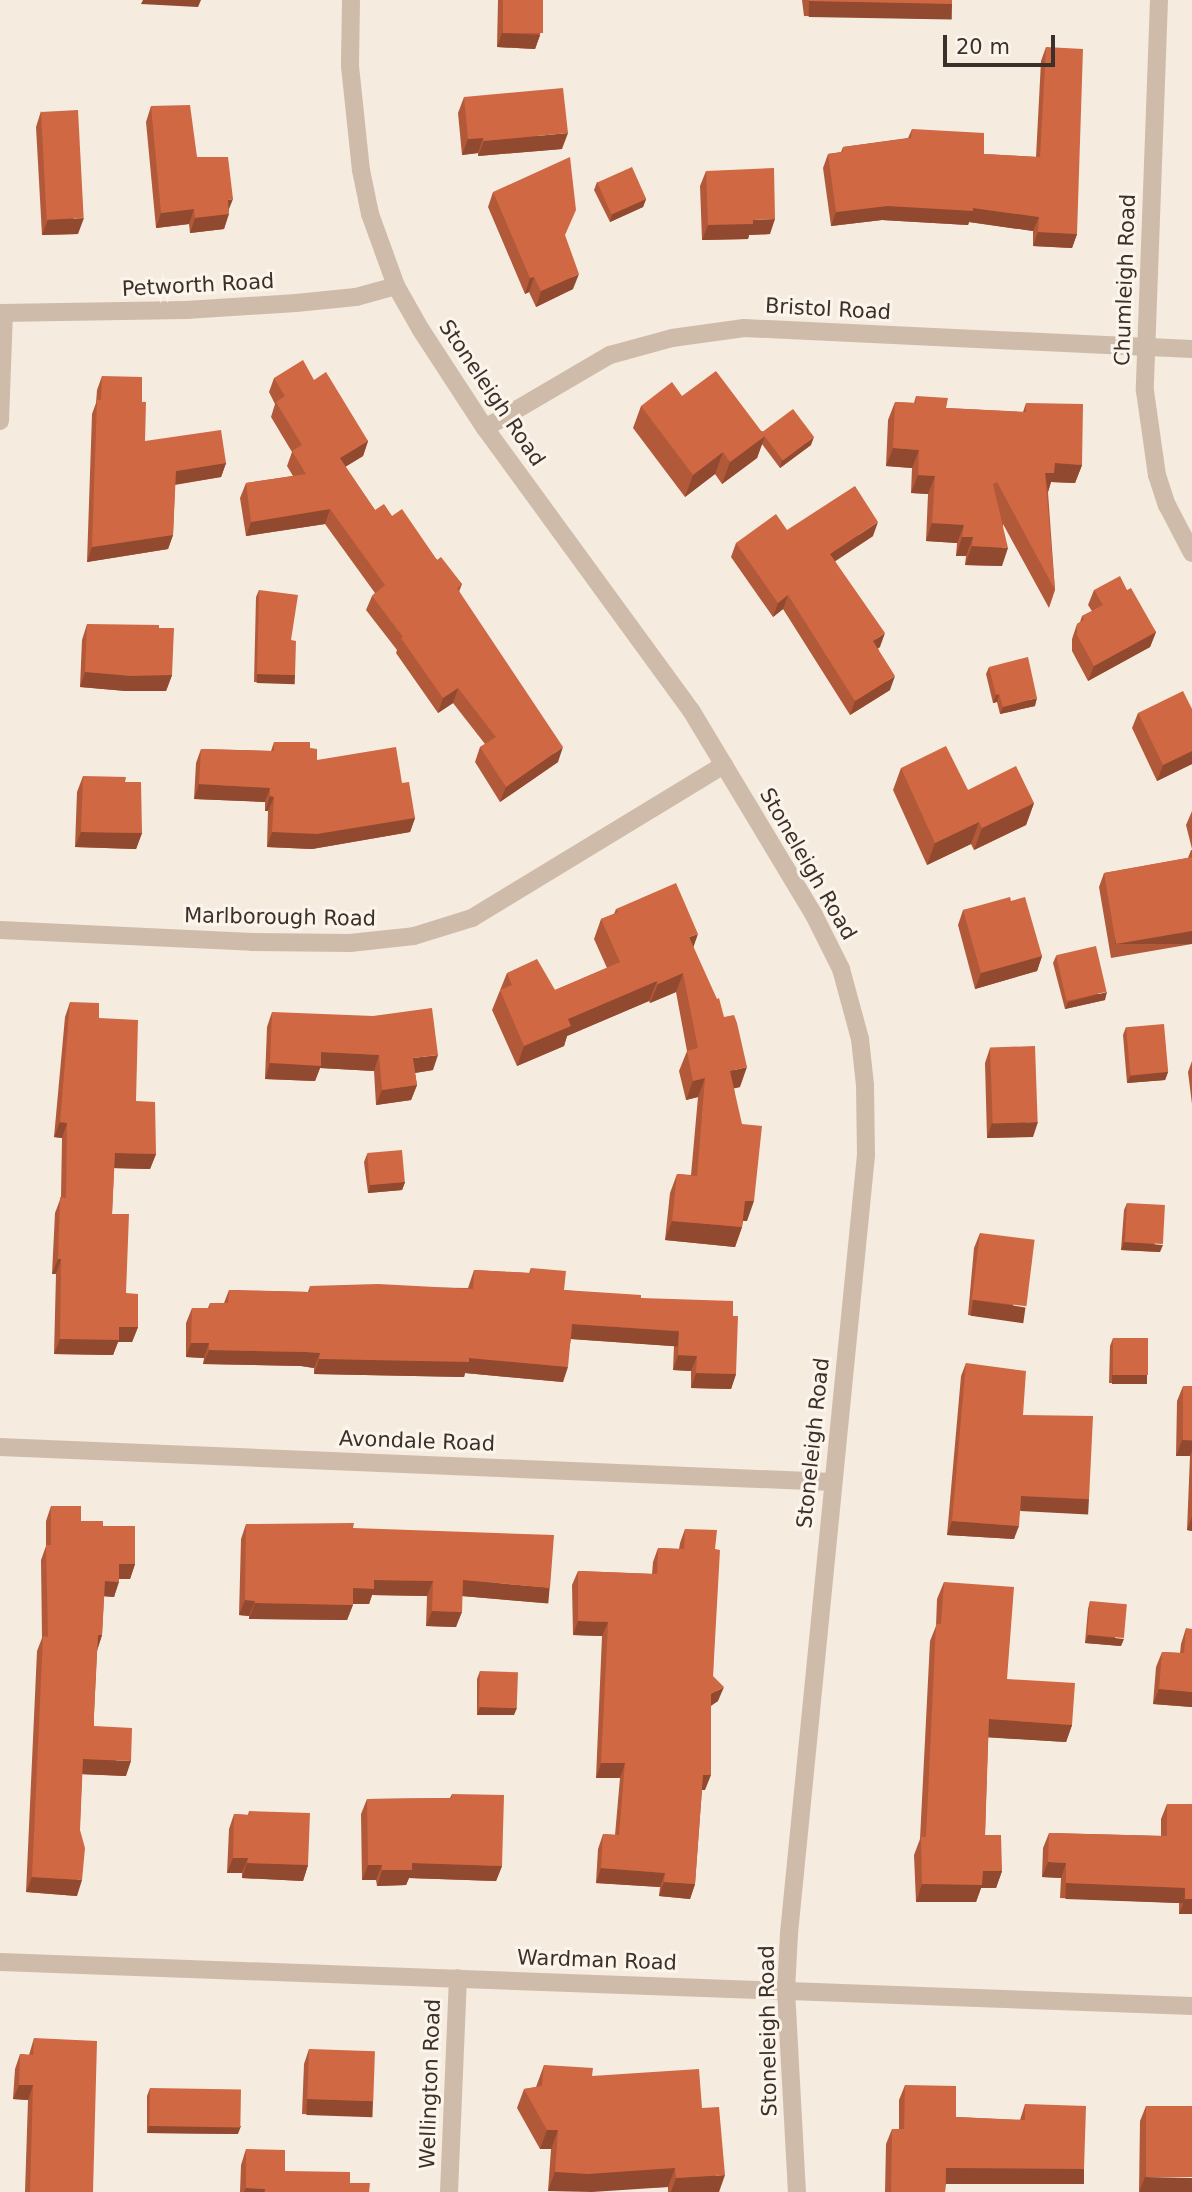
<!DOCTYPE html>
<style>
body{margin:0}
#map{position:relative;width:1192px;height:2192px;overflow:hidden;background:#f5ebdf;font-family:"DejaVu Sans",sans-serif}
div>[style]{position:absolute}
.minor>*{height:18px;margin:-9px;padding:0 9px;transform-origin:9px;border-radius:9px;background:#cfbba9}
.wall>*{inset:0;background:#b2593a}
.shaded-wall>*{inset:0;background:#91492f;transform-origin:0 0}
.building>*{inset:0;background:#cf6843;transform-origin:0 0}
span{translate:-50% -50%;white-space:nowrap;text-align:center;line-height:1.15;-webkit-text-stroke:6px #fcf5ec;paint-order:stroke}
.street-label{font-size:21px;color:#3b302a}
.scale{position:absolute;left:943px;top:35px;width:112px;height:32px;box-sizing:border-box;border:4px solid #3b302a;border-top:0;padding-left:9px;font-size:21px;line-height:24px;white-space:nowrap;color:#3b302a;-webkit-text-stroke:5px #fcf5ec;paint-order:stroke}
</style>
<div id="map">
<div class="minor">
<div style="left:351px;top:0;width:66px;rotate:90.9deg"></div>
<div style="left:350px;top:66px;width:105px;rotate:84deg"></div>
<div style="left:361px;top:170px;width:45px;rotate:78.4deg"></div>
<div style="left:370px;top:214px;width:77px;rotate:70.1deg"></div>
<div style="left:396px;top:286px;width:51px;rotate:60.4deg"></div>
<div style="left:421px;top:330px;width:117px;rotate:56.9deg"></div>
<div style="left:485px;top:428px;width:351px;rotate:53.9deg"></div>
<div style="left:692px;top:712px;width:237px;rotate:59deg"></div>
<div style="left:814px;top:915px;width:60px;rotate:63.4deg"></div>
<div style="left:841px;top:969px;width:73px;rotate:74.8deg"></div>
<div style="left:860px;top:1039px;width:46px;rotate:83.8deg"></div>
<div style="left:865px;top:1085px;width:70px;rotate:89.2deg"></div>
<div style="left:866px;top:1155px;width:783px;rotate:95.65deg"></div>
<div style="left:789px;top:1934px;width:56px;rotate:93.1deg"></div>
<div style="left:786px;top:1990px;width:202px;rotate:86.9deg"></div>
<div style="left:1159px;top:0;width:391px;rotate:92.1deg"></div>
<div style="left:1145px;top:391px;width:85px;rotate:81.9deg"></div>
<div style="left:1157px;top:475px;width:32px;rotate:72deg"></div>
<div style="left:1167px;top:505px;width:54px;rotate:62.5deg"></div>
<div style="left:0;top:313px;width:186px;rotate:-0.9deg"></div>
<div style="left:186px;top:310px;width:110px;rotate:-3.6deg"></div>
<div style="left:296px;top:303px;width:60px;rotate:-5.7deg"></div>
<div style="left:356px;top:297px;width:41px;rotate:-15.4deg"></div>
<div style="left:0;top:421px;width:107px;rotate:-87.9deg"></div>
<div style="left:485px;top:428px;width:145px;rotate:-30.3deg"></div>
<div style="left:610px;top:355px;width:64px;rotate:-15.3deg"></div>
<div style="left:672px;top:338px;width:73px;rotate:-7.9deg"></div>
<div style="left:744px;top:328px;width:448px;rotate:2.7deg"></div>
<div style="left:0;top:930px;width:252px;rotate:2.7deg"></div>
<div style="left:252px;top:942px;width:98px;rotate:0.6deg"></div>
<div style="left:350px;top:943px;width:64px;rotate:-6.2deg"></div>
<div style="left:414px;top:936px;width:61px;rotate:-17.2deg"></div>
<div style="left:472px;top:918px;width:295px;rotate:-31.3deg"></div>
<div style="left:0;top:1447px;width:833px;rotate:2.41deg"></div>
<div style="left:0;top:1962px;width:1193px;rotate:2.11deg"></div>
<div style="left:449px;top:2192px;width:214px;rotate:-87.6deg"></div>
</div>
<div class="wall">
<div style="clip-path:polygon(498px 0,543px 0,540px 35px,535px 49px,497px 47px)"></div>
<div style="clip-path:polygon(802px 0,952px 0,952px 4px,947px 19px,804px 16px)"></div>
<div style="clip-path:polygon(1046px 47px,1077px 234px,1072px 248px,1033px 246px,1033px 231px,969px 222px,968px 225px,882px 220px,831px 226px,823px 168px,828px 154px,841px 152px,843px 147px,908px 138px,912px 129px,984px 154px,1036px 157px,1041px 61px)"></div>
<div style="clip-path:polygon(464px 97px,562px 149px,478px 156px,478px 153px,462px 155px,458px 113px)"></div>
<div style="clip-path:polygon(151px 106px,197px 157px,229px 210px,224px 229px,190px 233px,189px 224px,156px 228px,146px 122px)"></div>
<div style="clip-path:polygon(41px 111px,78px 234px,42px 235px,36px 127px)"></div>
<div style="clip-path:polygon(706px 171px,770px 234px,749px 235px,748px 239px,702px 240px,700px 186px)"></div>
<div style="clip-path:polygon(597px 182px,646px 199px,643px 207px,610px 222px,594px 190px)"></div>
<div style="clip-path:polygon(493px 192px,565px 236px,573px 289px,536px 307px,529px 292px,525px 294px,488px 207px)"></div>
<div style="clip-path:polygon(102px 376px,145px 441px,226px 463px,221px 477px,175px 485px,173px 535px,168px 549px,87px 562px,92px 414px,96px 403px,97px 390px)"></div>
<div style="clip-path:polygon(274px 378px,314px 380px,368px 441px,363px 456px,345px 467px,375px 510px,392px 516px,462px 584px,459px 592px,558px 762px,500px 802px,475px 762px,480px 747px,485px 744px,453px 703px,438px 713px,396px 653px,397px 650px,366px 610px,372px 596px,375px 593px,325px 524px,246px 536px,240px 498px,246px 483px,293px 476px,287px 466px,292px 452px,271px 417px,275px 404px,269px 392px)"></div>
<div style="clip-path:polygon(682px 396px,761px 431px,811px 445px,780px 468px,762px 444px,757px 458px,722px 484px,715px 474px,685px 497px,633px 428px,641px 406px)"></div>
<div style="clip-path:polygon(916px 396px,946px 408px,1023px 412px,1026px 403px,1082px 465px,1075px 483px,1051px 482px,1048px 492px,1055px 590px,1049px 608px,1003px 524px,1002px 566px,965px 565px,966px 556px,956px 556px,957px 543px,926px 541px,928px 494px,911px 493px,912px 468px,886px 466px,888px 420px,895px 402px,914px 403px)"></div>
<div style="clip-path:polygon(787px 530px,873px 536px,835px 561px,880px 647px,878px 648px,890px 690px,850px 715px,783px 609px,773px 617px,731px 557px,736px 543px)"></div>
<div style="clip-path:polygon(259px 590px,291px 640px,295px 675px,292px 683px,254px 682px,256px 597px)"></div>
<div style="clip-path:polygon(1094px 590px,1127px 590px,1156px 632px,1150px 647px,1088px 681px,1072px 651px,1072px 639px,1077px 624px,1080px 622px,1082px 616px,1092px 611px,1088px 605px)"></div>
<div style="clip-path:polygon(87px 624px,172px 675px,166px 691px,126px 691px,80px 687px,82px 640px)"></div>
<div style="clip-path:polygon(989px 667px,1035px 706px,1000px 714px,997px 702px,993px 703px,986px 674px)"></div>
<div style="clip-path:polygon(1192px 709px,1192px 764px,1157px 781px,1132px 728px,1138px 713px)"></div>
<div style="clip-path:polygon(274px 742px,310px 748px,317px 760px,402px 783px,415px 818px,410px 832px,312px 849px,267px 847px,268px 811px,265px 811px,265px 802px,194px 799px,196px 763px,201px 749px,271px 751px)"></div>
<div style="clip-path:polygon(901px 768px,968px 790px,1034px 803px,1026px 825px,974px 850px,971px 844px,927px 865px,893px 790px)"></div>
<div style="clip-path:polygon(83px 776px,142px 833px,136px 849px,75px 847px,77px 792px)"></div>
<div style="clip-path:polygon(1192px 811px,1192px 849px,1186px 825px)"></div>
<div style="clip-path:polygon(1191px 850px,1192px 850px,1192px 944px,1111px 958px,1099px 887px,1104px 873px,1188px 858px)"></div>
<div style="clip-path:polygon(1011px 901px,1042px 956px,1037px 971px,975px 989px,958px 925px,963px 910px)"></div>
<div style="clip-path:polygon(616px 909px,693px 946px,740px 1087px,734px 1088px,747px 1221px,743px 1221px,742px 1227px,735px 1247px,665px 1240px,670px 1193px,677px 1174px,691px 1175px,698px 1097px,686px 1100px,679px 1071px,687px 1051px,676px 992px,650px 1003px,649px 1001px,567px 1036px,564px 1046px,517px 1066px,492px 1010px,507px 973px,555px 990px,607px 968px,594px 939px,601px 919px,614px 914px)"></div>
<div style="clip-path:polygon(1056px 956px,1105px 1000px,1065px 1009px,1053px 963px)"></div>
<div style="clip-path:polygon(70px 1002px,99px 1018px,136px 1101px,156px 1154px,150px 1169px,114px 1168px,112px 1214px,126px 1293px,138px 1327px,132px 1342px,118px 1342px,113px 1355px,54px 1354px,56px 1274px,52px 1274px,55px 1213px,61px 1197px,62px 1138px,54px 1137px,65px 1017px)"></div>
<div style="clip-path:polygon(272px 1012px,433px 1070px,415px 1073px,417px 1085px,411px 1100px,376px 1105px,374px 1071px,320px 1068px,315px 1081px,265px 1079px,267px 1027px)"></div>
<div style="clip-path:polygon(1126px 1027px,1168px 1072px,1165px 1080px,1127px 1083px,1123px 1035px)"></div>
<div style="clip-path:polygon(990px 1048px,1033px 1137px,987px 1138px,985px 1063px)"></div>
<div style="clip-path:polygon(1192px 1061px,1192px 1104px,1188px 1072px)"></div>
<div style="clip-path:polygon(367px 1154px,405px 1182px,402px 1190px,368px 1193px,364px 1162px)"></div>
<div style="clip-path:polygon(1127px 1203px,1160px 1252px,1121px 1250px,1124px 1210px)"></div>
<div style="clip-path:polygon(980px 1233px,1021px 1322px,968px 1315px,974px 1248px)"></div>
<div style="clip-path:polygon(531px 1268px,564px 1290px,641px 1298px,733px 1316px,736px 1374px,731px 1389px,691px 1388px,691px 1371px,673px 1370px,674px 1346px,571px 1339px,563px 1382px,465px 1373px,464px 1377px,314px 1374px,314px 1368px,301px 1366px,203px 1364px,204px 1358px,186px 1357px,186px 1323px,192px 1308px,208px 1308px,210px 1303px,224px 1303px,229px 1290px,308px 1292px,310px 1286px,468px 1288px,474px 1270px,529px 1273px)"></div>
<div style="clip-path:polygon(1113px 1338px,1145px 1383px,1109px 1383px,1110px 1346px)"></div>
<div style="clip-path:polygon(966px 1363px,1023px 1415px,1089px 1499px,1084px 1513px,1020px 1510px,1014px 1539px,947px 1535px,961px 1376px)"></div>
<div style="clip-path:polygon(1183px 1386px,1192px 1386px,1192px 1531px,1187px 1530px,1190px 1456px,1176px 1456px,1177px 1401px)"></div>
<div style="clip-path:polygon(51px 1506px,81px 1521px,103px 1526px,135px 1564px,130px 1579px,119px 1579px,114px 1597px,104px 1596px,102px 1635px,97px 1650px,94px 1714px,94px 1726px,126px 1776px,82px 1774px,77px 1896px,26px 1892px,37px 1651px,42px 1638px,41px 1560px,46px 1546px,46px 1521px)"></div>
<div style="clip-path:polygon(246px 1524px,353px 1528px,545px 1603px,462px 1596px,456px 1627px,426px 1626px,427px 1596px,372px 1595px,369px 1604px,353px 1604px,347px 1620px,249px 1619px,249px 1616px,239px 1615px,241px 1539px)"></div>
<div style="clip-path:polygon(685px 1529px,715px 1549px,713px 1676px,718px 1701px,711px 1706px,705px 1790px,702px 1790px,695px 1884px,690px 1899px,659px 1896px,660px 1887px,596px 1883px,598px 1849px,603px 1834px,615px 1835px,620px 1778px,596px 1778px,602px 1636px,573px 1635px,572px 1585px,578px 1571px,652px 1574px,653px 1562px,658px 1548px,679px 1549px,680px 1543px)"></div>
<div style="clip-path:polygon(944px 1582px,1007px 1679px,1072px 1725px,1066px 1742px,988px 1737px,985px 1835px,1002px 1871px,996px 1888px,981px 1888px,976px 1902px,916px 1902px,914px 1855px,920px 1839px,930px 1641px,936px 1626px,937px 1599px)"></div>
<div style="clip-path:polygon(1090px 1601px,1121px 1646px,1085px 1643px,1088px 1609px)"></div>
<div style="clip-path:polygon(1186px 1628px,1192px 1707px,1153px 1704px,1156px 1667px,1162px 1652px,1180px 1653px,1181px 1644px)"></div>
<div style="clip-path:polygon(480px 1671px,514px 1715px,477px 1715px,477px 1679px)"></div>
<div style="clip-path:polygon(452px 1794px,502px 1866px,496px 1881px,409px 1878px,406px 1885px,377px 1886px,376px 1880px,362px 1880px,361px 1814px,367px 1799px,450px 1798px)"></div>
<div style="clip-path:polygon(1167px 1804px,1192px 1804px,1192px 1914px,1179px 1914px,1179px 1903px,1060px 1898px,1061px 1878px,1042px 1877px,1043px 1848px,1049px 1833px,1161px 1836px,1161px 1819px)"></div>
<div style="clip-path:polygon(249px 1811px,308px 1865px,303px 1881px,242px 1878px,242px 1873px,227px 1873px,229px 1829px,234px 1814px,248px 1815px)"></div>
<div style="clip-path:polygon(34px 2038px,93px 2192px,25px 2192px,28px 2100px,13px 2099px,15px 2069px,20px 2054px,29px 2055px)"></div>
<div style="clip-path:polygon(309px 2049px,373px 2101px,368px 2116px,302px 2114px,304px 2064px)"></div>
<div style="clip-path:polygon(544px 2065px,592px 2076px,702px 2108px,719px 2192px,668px 2192px,668px 2187px,548px 2191px,551px 2149px,540px 2149px,517px 2108px,524px 2089px,536px 2087px)"></div>
<div style="clip-path:polygon(905px 2085px,956px 2117px,1020px 2120px,1025px 2104px,1084px 2169px,1078px 2184px,946px 2183px,945px 2192px,885px 2192px,886px 2144px,892px 2129px,899px 2129px,899px 2100px)"></div>
<div style="clip-path:polygon(150px 2088px,238px 2134px,147px 2133px,147px 2096px)"></div>
<div style="clip-path:polygon(1146px 2106px,1192px 2106px,1139px 2192px,1140px 2121px)"></div>
<div style="clip-path:polygon(246px 2149px,285px 2171px,350px 2183px,369px 2192px,240px 2192px,241px 2165px)"></div>
</div>
<div class="shaded-wall">
<div style="clip-path:polygon(143px 0,201px 0,198px 7px,141px 4px)"></div>
<div style="left:809px;top:1px;width:143px;height:16px;rotate:1deg"></div>
<div style="clip-path:polygon(502px 33px,540px 35px,535px 49px,497px 47px)"></div>
<div style="clip-path:polygon(568px 133px,562px 149px,478px 156px,484px 141px)"></div>
<div style="clip-path:polygon(483px 138px,478px 153px,462px 155px,468px 139px)"></div>
<div style="clip-path:polygon(233px 199px,227px 214px,229px 214px,224px 229px,190px 233px,195px 218px,228px 200px)"></div>
<div style="clip-path:polygon(646px 199px,643px 207px,610px 222px,612px 214px)"></div>
<div style="clip-path:polygon(887px 206px,973px 208px,1039px 217px,1033px 231px,969px 222px,968px 225px,882px 220px,831px 226px,836px 212px)"></div>
<div style="clip-path:polygon(194px 209px,189px 224px,156px 228px,161px 213px)"></div>
<div style="clip-path:polygon(84px 218px,78px 234px,42px 235px,48px 220px)"></div>
<div style="clip-path:polygon(775px 219px,770px 234px,749px 235px,748px 239px,702px 240px,708px 225px,753px 220px)"></div>
<div style="clip-path:polygon(1038px 232px,1077px 234px,1072px 248px,1033px 246px)"></div>
<div style="clip-path:polygon(579px 274px,573px 289px,536px 307px,541px 291px)"></div>
<div style="clip-path:polygon(534px 277px,529px 292px,525px 294px,530px 278px)"></div>
<div style="clip-path:polygon(765px 436px,757px 458px,722px 484px,730px 462px)"></div>
<div style="clip-path:polygon(814px 437px,811px 445px,780px 468px,782px 460px)"></div>
<div style="clip-path:polygon(368px 441px,363px 456px,335px 473px,340px 458px)"></div>
<div style="clip-path:polygon(893px 448px,919px 450px,912px 468px,886px 466px)"></div>
<div style="clip-path:polygon(723px 452px,715px 474px,685px 497px,693px 475px)"></div>
<div style="clip-path:polygon(226px 463px,221px 477px,171px 485px,176px 471px)"></div>
<div style="clip-path:polygon(1055px 463px,1082px 465px,1075px 483px,1051px 482px,1048px 492px,1045px 473px)"></div>
<div style="clip-path:polygon(918px 475px,935px 476px,928px 494px,911px 493px)"></div>
<div style="clip-path:polygon(330px 509px,325px 524px,246px 536px,251px 522px)"></div>
<div style="clip-path:polygon(878px 522px,873px 536px,825px 568px,830px 554px)"></div>
<div style="clip-path:polygon(932px 523px,964px 525px,957px 543px,926px 541px)"></div>
<div style="clip-path:polygon(173px 535px,168px 549px,87px 562px,92px 547px)"></div>
<div style="clip-path:polygon(962px 537px,973px 537px,966px 556px,956px 556px)"></div>
<div style="clip-path:polygon(972px 546px,1008px 548px,1002px 566px,965px 565px)"></div>
<div style="clip-path:polygon(788px 595px,783px 609px,773px 617px,778px 603px)"></div>
<div style="clip-path:polygon(1156px 632px,1150px 647px,1088px 681px,1094px 666px)"></div>
<div style="clip-path:polygon(885px 633px,880px 647px,868px 655px,873px 641px)"></div>
<div style="clip-path:polygon(85px 672px,172px 675px,166px 691px,126px 691px,80px 687px)"></div>
<div style="left:257px;top:674px;width:38px;height:9px;rotate:2deg"></div>
<div style="clip-path:polygon(895px 676px,890px 690px,850px 715px,855px 701px)"></div>
<div style="clip-path:polygon(458px 688px,453px 703px,438px 713px,443px 698px)"></div>
<div style="clip-path:polygon(999px 694px,997px 702px,993px 703px,996px 695px)"></div>
<div style="clip-path:polygon(1037px 698px,1035px 706px,1000px 714px,1003px 707px)"></div>
<div style="clip-path:polygon(563px 747px,558px 762px,500px 802px,506px 787px)"></div>
<div style="clip-path:polygon(1192px 751px,1192px 764px,1157px 781px,1163px 765px)"></div>
<div style="clip-path:polygon(199px 784px,270px 788px,265px 802px,194px 799px)"></div>
<div style="clip-path:polygon(270px 796px,274px 797px,268px 811px,265px 811px)"></div>
<div style="clip-path:polygon(1034px 803px,1026px 825px,974px 850px,982px 828px)"></div>
<div style="clip-path:polygon(415px 818px,410px 832px,312px 849px,267px 847px,272px 832px)"></div>
<div style="clip-path:polygon(979px 822px,971px 844px,927px 865px,935px 843px)"></div>
<div style="clip-path:polygon(81px 832px,142px 833px,136px 849px,75px 847px)"></div>
<div style="left:1192px;top:931px;width:13px;height:77px;rotate:90deg"></div>
<div style="clip-path:polygon(698px 934px,691px 954px,689px 937px)"></div>
<div style="clip-path:polygon(1042px 956px,1037px 971px,975px 989px,981px 973px)"></div>
<div style="clip-path:polygon(683px 973px,676px 992px,650px 1003px,658px 984px)"></div>
<div style="clip-path:polygon(657px 981px,649px 1001px,567px 1036px,564px 1046px,517px 1066px,524px 1046px,568px 1019px)"></div>
<div style="clip-path:polygon(1107px 992px,1105px 1000px,1065px 1009px,1068px 1002px)"></div>
<div style="clip-path:polygon(321px 1052px,379px 1055px,374px 1071px,320px 1068px,315px 1081px,265px 1079px,270px 1063px)"></div>
<div style="clip-path:polygon(438px 1055px,433px 1070px,408px 1074px,413px 1058px)"></div>
<div style="clip-path:polygon(747px 1067px,740px 1087px,723px 1091px,730px 1071px)"></div>
<div style="clip-path:polygon(1168px 1072px,1165px 1080px,1127px 1083px,1130px 1076px)"></div>
<div style="clip-path:polygon(705px 1078px,698px 1097px,686px 1100px,693px 1081px)"></div>
<div style="clip-path:polygon(417px 1085px,411px 1100px,376px 1105px,382px 1090px)"></div>
<div style="clip-path:polygon(60px 1122px,67px 1123px,62px 1138px,54px 1137px)"></div>
<div style="clip-path:polygon(1038px 1122px,1033px 1137px,987px 1138px,992px 1123px)"></div>
<div style="clip-path:polygon(115px 1153px,156px 1154px,150px 1169px,109px 1168px)"></div>
<div style="clip-path:polygon(405px 1182px,402px 1190px,368px 1193px,370px 1185px)"></div>
<div style="clip-path:polygon(745px 1201px,754px 1201px,747px 1221px,738px 1220px)"></div>
<div style="clip-path:polygon(672px 1221px,742px 1227px,735px 1247px,665px 1240px)"></div>
<div style="clip-path:polygon(1124px 1242px,1163px 1245px,1160px 1252px,1121px 1250px)"></div>
<div style="clip-path:polygon(58px 1259px,61px 1259px,56px 1274px,52px 1274px)"></div>
<div style="left:973px;top:1300px;width:53px;height:16px;rotate:8deg"></div>
<div style="left:572px;top:1324px;width:107px;height:15px;rotate:4deg"></div>
<div style="clip-path:polygon(119px 1327px,138px 1327px,132px 1342px,118px 1342px,113px 1355px,54px 1354px,60px 1339px)"></div>
<div style="clip-path:polygon(191px 1343px,209px 1343px,204px 1358px,186px 1357px)"></div>
<div style="clip-path:polygon(209px 1350px,306px 1352px,320px 1353px,314px 1368px,301px 1366px,203px 1364px)"></div>
<div style="clip-path:polygon(678px 1355px,697px 1356px,691px 1371px,673px 1370px)"></div>
<div style="clip-path:polygon(469px 1358px,568px 1367px,563px 1382px,465px 1373px,464px 1377px,314px 1374px,319px 1359px)"></div>
<div style="clip-path:polygon(696px 1373px,736px 1374px,731px 1389px,691px 1388px)"></div>
<div style="left:1112px;top:1375px;width:35px;height:9px"></div>
<div style="clip-path:polygon(1182px 1440px,1192px 1441px,1192px 1451px,1190px 1456px,1176px 1456px)"></div>
<div style="left:1021px;top:1496px;width:68px;height:15px;rotate:3deg"></div>
<div style="clip-path:polygon(1192px 1517px,1192px 1531px,1187px 1530px)"></div>
<div style="clip-path:polygon(952px 1521px,1019px 1526px,1014px 1539px,947px 1535px)"></div>
<div style="clip-path:polygon(119px 1564px,135px 1564px,130px 1579px,113px 1579px)"></div>
<div style="clip-path:polygon(374px 1580px,433px 1581px,427px 1596px,372px 1595px,369px 1604px,348px 1604px,353px 1588px)"></div>
<div style="left:463px;top:1580px;width:87px;height:16px;rotate:5deg"></div>
<div style="clip-path:polygon(105px 1581px,119px 1582px,114px 1597px,100px 1596px)"></div>
<div style="clip-path:polygon(245px 1600px,255px 1601px,249px 1616px,239px 1615px)"></div>
<div style="clip-path:polygon(255px 1603px,353px 1605px,347px 1620px,249px 1619px)"></div>
<div style="clip-path:polygon(432px 1611px,462px 1612px,456px 1627px,426px 1626px)"></div>
<div style="clip-path:polygon(578px 1621px,608px 1622px,602px 1636px,573px 1635px)"></div>
<div style="clip-path:polygon(98px 1635px,102px 1635px,97px 1651px)"></div>
<div style="clip-path:polygon(1088px 1635px,1124px 1639px,1121px 1646px,1085px 1643px)"></div>
<div style="clip-path:polygon(724px 1687px,718px 1701px,705px 1709px,711px 1694px)"></div>
<div style="clip-path:polygon(1159px 1689px,1192px 1692px,1192px 1707px,1153px 1704px)"></div>
<div style="clip-path:polygon(480px 1707px,517px 1708px,514px 1715px,477px 1715px)"></div>
<div style="clip-path:polygon(989px 1719px,1072px 1725px,1066px 1742px,982px 1737px)"></div>
<div style="clip-path:polygon(83px 1759px,131px 1761px,126px 1776px,77px 1774px)"></div>
<div style="clip-path:polygon(601px 1763px,625px 1763px,620px 1778px,596px 1778px)"></div>
<div style="clip-path:polygon(703px 1775px,711px 1775px,705px 1790px,697px 1790px)"></div>
<div style="clip-path:polygon(233px 1858px,248px 1858px,242px 1873px,227px 1873px)"></div>
<div style="clip-path:polygon(1048px 1862px,1066px 1863px,1061px 1878px,1042px 1877px)"></div>
<div style="clip-path:polygon(247px 1863px,308px 1865px,303px 1881px,242px 1878px)"></div>
<div style="clip-path:polygon(412px 1863px,502px 1866px,496px 1881px,409px 1878px,406px 1885px,377px 1886px,382px 1870px)"></div>
<div style="clip-path:polygon(368px 1865px,382px 1865px,376px 1880px,362px 1880px)"></div>
<div style="clip-path:polygon(601px 1868px,665px 1873px,660px 1887px,596px 1883px)"></div>
<div style="clip-path:polygon(983px 1871px,1002px 1871px,996px 1888px,981px 1888px,976px 1902px,916px 1902px,922px 1884px)"></div>
<div style="clip-path:polygon(32px 1877px,82px 1880px,77px 1896px,26px 1892px)"></div>
<div style="clip-path:polygon(664px 1882px,695px 1884px,690px 1899px,659px 1896px)"></div>
<div style="left:1066px;top:1883px;width:119px;height:16px;rotate:2deg"></div>
<div style="clip-path:polygon(1185px 1899px,1192px 1899px,1192px 1914px,1179px 1914px)"></div>
<div style="clip-path:polygon(19px 2085px,33px 2085px,28px 2100px,13px 2099px)"></div>
<div style="left:307px;top:2099px;width:66px;height:16px;rotate:2deg"></div>
<div style="clip-path:polygon(149px 2126px,241px 2126px,238px 2134px,147px 2133px)"></div>
<div style="clip-path:polygon(547px 2130px,558px 2130px,551px 2149px,540px 2149px)"></div>
<div style="clip-path:polygon(675px 2168px,668px 2187px,592px 2192px,548px 2191px,555px 2172px)"></div>
<div style="left:946px;top:2168px;width:138px;height:16px"></div>
<div style="clip-path:polygon(725px 2175px,719px 2192px,671px 2192px,676px 2178px)"></div>
<div style="clip-path:polygon(1145px 2177px,1192px 2178px,1192px 2192px,1139px 2192px)"></div>
<div style="clip-path:polygon(246px 2188px,265px 2189px,264px 2192px,244px 2192px)"></div>
</div>
<div class="building">
<div style="left:503px;top:0;width:40px;height:33px"></div>
<div style="clip-path:polygon(809px 0,952px 0,952px 4px,809px 1px)"></div>
<div style="clip-path:polygon(1046px 47px,1083px 49px,1077px 234px,1038px 232px,1039px 217px,973px 208px,973px 211px,887px 206px,836px 212px,828px 154px,843px 152px,843px 147px,911px 138px,912px 129px,984px 133px,984px 154px,1040px 157px)"></div>
<div style="clip-path:polygon(563px 88px,568px 133px,484px 141px,483px 138px,468px 139px,464px 97px)"></div>
<div style="clip-path:polygon(190px 105px,197px 157px,228px 157px,233px 199px,228px 200px,229px 214px,195px 218px,194px 209px,161px 213px,151px 106px)"></div>
<div style="left:78px;top:110px;width:108px;height:37px;rotate:87deg"></div>
<div style="clip-path:polygon(570px 157px,576px 210px,565px 235px,579px 274px,541px 291px,534px 277px,530px 278px,493px 192px)"></div>
<div style="left:632px;top:167px;width:35px;height:38px;rotate:66deg"></div>
<div style="clip-path:polygon(774px 168px,775px 219px,753px 220px,753px 224px,708px 225px,706px 171px)"></div>
<div style="clip-path:polygon(303px 360px,314px 380px,326px 372px,368px 441px,340px 458px,375px 510px,384px 504px,392px 516px,402px 509px,437px 560px,441px 557px,462px 584px,457px 588px,563px 747px,506px 787px,480px 747px,496px 737px,458px 688px,443px 698px,401px 638px,403px 637px,372px 596px,385px 585px,330px 509px,251px 522px,246px 483px,306px 474px,292px 451px,302px 445px,276px 402px,285px 396px,274px 378px)"></div>
<div style="clip-path:polygon(716px 371px,765px 436px,730px 462px,723px 452px,693px 475px,641px 406px,672px 382px,682px 396px)"></div>
<div style="clip-path:polygon(102px 376px,142px 377px,142px 402px,146px 402px,145px 441px,221px 430px,226px 463px,176px 471px,173px 535px,92px 547px,97px 400px,101px 400px)"></div>
<div style="clip-path:polygon(916px 396px,948px 398px,946px 408px,1026px 412px,1026px 403px,1083px 404px,1082px 465px,1055px 463px,1054px 473px,1045px 473px,1055px 590px,997px 482px,993px 484px,1008px 548px,972px 546px,973px 537px,962px 537px,964px 525px,932px 523px,935px 476px,918px 475px,919px 450px,893px 448px,895px 402px,916px 403px)"></div>
<div style="left:793px;top:409px;width:35px;height:39px;rotate:53deg"></div>
<div style="clip-path:polygon(855px 486px,878px 522px,830px 554px,885px 633px,873px 641px,895px 676px,855px 701px,788px 595px,778px 603px,736px 543px,776px 514px,787px 530px)"></div>
<div style="clip-path:polygon(1120px 576px,1127px 590px,1131px 588px,1156px 632px,1094px 666px,1077px 635px,1077px 624px,1084px 620px,1082px 616px,1103px 605px,1094px 590px)"></div>
<div style="clip-path:polygon(259px 590px,298px 595px,291px 640px,296px 641px,295px 675px,257px 674px)"></div>
<div style="clip-path:polygon(87px 624px,159px 625px,159px 628px,174px 628px,172px 675px,131px 676px,85px 672px)"></div>
<div style="clip-path:polygon(1028px 657px,1037px 698px,1003px 707px,999px 694px,996px 695px,989px 667px)"></div>
<div style="clip-path:polygon(1183px 691px,1192px 709px,1192px 751px,1163px 765px,1138px 713px)"></div>
<div style="clip-path:polygon(274px 742px,310px 742px,310px 748px,317px 749px,317px 760px,396px 747px,402px 783px,409px 782px,415px 818px,317px 834px,272px 832px,274px 797px,270px 796px,270px 788px,199px 784px,201px 749px,274px 751px)"></div>
<div style="clip-path:polygon(946px 746px,968px 790px,1016px 766px,1034px 803px,982px 828px,979px 822px,935px 843px,901px 768px)"></div>
<div style="clip-path:polygon(83px 776px,126px 777px,125px 782px,141px 782px,142px 833px,81px 832px)"></div>
<div style="clip-path:polygon(1192px 857px,1192px 931px,1116px 944px,1104px 873px)"></div>
<div style="clip-path:polygon(676px 883px,698px 934px,689px 937px,717px 999px,719px 998px,724px 1017px,734px 1015px,737px 1023px,747px 1067px,730px 1071px,742px 1124px,762px 1126px,754px 1201px,745px 1201px,742px 1227px,672px 1221px,677px 1174px,697px 1176px,705px 1078px,693px 1081px,687px 1051px,698px 1048px,683px 973px,658px 984px,657px 981px,568px 1019px,571px 1026px,524px 1046px,500px 990px,512px 985px,507px 973px,537px 959px,555px 990px,620px 962px,601px 919px,618px 912px,616px 909px)"></div>
<div style="clip-path:polygon(1010px 897px,1011px 901px,1025px 897px,1042px 956px,981px 973px,963px 910px)"></div>
<div style="left:1096px;top:946px;width:47px;height:41px;rotate:77deg"></div>
<div style="clip-path:polygon(70px 1002px,99px 1003px,99px 1018px,138px 1020px,136px 1101px,155px 1102px,156px 1154px,115px 1153px,112px 1214px,129px 1214px,126px 1293px,138px 1294px,138px 1327px,119px 1327px,119px 1340px,60px 1339px,61px 1259px,58px 1259px,60px 1197px,66px 1198px,67px 1123px,60px 1122px)"></div>
<div style="clip-path:polygon(432px 1008px,438px 1055px,413px 1058px,417px 1085px,382px 1090px,379px 1055px,321px 1052px,321px 1066px,270px 1063px,272px 1012px,373px 1016px)"></div>
<div style="left:1164px;top:1024px;width:48px;height:38px;rotate:85deg"></div>
<div style="left:1035px;top:1046px;width:76px;height:45px;rotate:88deg"></div>
<div style="left:402px;top:1150px;width:32px;height:35px;rotate:85deg"></div>
<div style="left:1127px;top:1203px;width:38px;height:39px;rotate:3deg"></div>
<div style="left:980px;top:1233px;width:55px;height:67px;rotate:7deg"></div>
<div style="clip-path:polygon(531px 1268px,566px 1271px,564px 1290px,641px 1295px,641px 1298px,733px 1301px,733px 1316px,738px 1316px,736px 1374px,696px 1373px,697px 1356px,678px 1355px,679px 1331px,572px 1324px,568px 1367px,469px 1358px,469px 1362px,319px 1359px,320px 1353px,306px 1352px,209px 1350px,209px 1343px,191px 1343px,192px 1308px,210px 1308px,210px 1303px,228px 1303px,229px 1290px,310px 1292px,310px 1286px,378px 1284px,473px 1289px,474px 1270px,530px 1273px)"></div>
<div style="left:1113px;top:1338px;width:35px;height:37px"></div>
<div style="clip-path:polygon(966px 1363px,1026px 1371px,1023px 1415px,1093px 1416px,1089px 1499px,1021px 1496px,1019px 1526px,952px 1521px)"></div>
<div style="left:1183px;top:1386px;width:9px;height:54px"></div>
<div style="clip-path:polygon(51px 1506px,81px 1506px,81px 1521px,103px 1521px,103px 1526px,135px 1526px,135px 1564px,119px 1564px,119px 1582px,105px 1581px,102px 1635px,98px 1635px,94px 1714px,94px 1726px,132px 1728px,131px 1761px,83px 1759px,80px 1830px,85px 1848px,82px 1880px,32px 1877px,43px 1636px,48px 1637px,46px 1545px,51px 1545px)"></div>
<div style="clip-path:polygon(354px 1523px,353px 1528px,554px 1535px,550px 1588px,463px 1580px,462px 1612px,432px 1611px,433px 1581px,374px 1580px,374px 1589px,353px 1588px,353px 1605px,255px 1603px,255px 1601px,245px 1600px,246px 1524px)"></div>
<div style="clip-path:polygon(685px 1529px,717px 1530px,715px 1549px,720px 1550px,713px 1676px,724px 1687px,711px 1694px,711px 1775px,703px 1775px,695px 1884px,664px 1882px,665px 1873px,601px 1868px,603px 1834px,619px 1835px,625px 1763px,601px 1763px,608px 1622px,578px 1621px,578px 1571px,657px 1574px,658px 1548px,684px 1549px)"></div>
<div style="clip-path:polygon(944px 1582px,1014px 1587px,1007px 1679px,1075px 1683px,1072px 1725px,989px 1719px,985px 1835px,1001px 1835px,1002px 1871px,983px 1871px,982px 1885px,922px 1884px,921px 1837px,926px 1837px,936px 1624px,941px 1624px)"></div>
<div style="left:1090px;top:1601px;width:37px;height:34px;rotate:5deg"></div>
<div style="clip-path:polygon(1186px 1628px,1192px 1629px,1192px 1692px,1159px 1689px,1162px 1652px,1184px 1653px)"></div>
<div style="left:480px;top:1671px;width:38px;height:36px;rotate:2deg"></div>
<div style="clip-path:polygon(452px 1794px,504px 1795px,502px 1866px,412px 1863px,412px 1870px,382px 1870px,382px 1865px,368px 1865px,367px 1799px,452px 1798px)"></div>
<div style="clip-path:polygon(1167px 1804px,1192px 1804px,1192px 1899px,1185px 1899px,1185px 1888px,1066px 1883px,1066px 1863px,1048px 1862px,1049px 1833px,1167px 1836px)"></div>
<div style="clip-path:polygon(249px 1811px,310px 1813px,308px 1865px,247px 1863px,248px 1858px,233px 1858px,234px 1814px,250px 1815px)"></div>
<div style="clip-path:polygon(34px 2038px,97px 2041px,93px 2192px,30px 2192px,33px 2085px,19px 2085px,20px 2054px,33px 2055px)"></div>
<div style="left:309px;top:2049px;width:66px;height:50px;rotate:2deg"></div>
<div style="clip-path:polygon(544px 2065px,593px 2068px,592px 2076px,699px 2069px,702px 2108px,719px 2107px,725px 2175px,676px 2178px,675px 2168px,588px 2174px,555px 2172px,558px 2130px,547px 2130px,524px 2089px,542px 2086px)"></div>
<div style="clip-path:polygon(905px 2085px,956px 2086px,956px 2117px,1025px 2120px,1025px 2104px,1086px 2106px,1084px 2169px,946px 2168px,945px 2192px,891px 2192px,892px 2129px,904px 2129px)"></div>
<div style="left:150px;top:2088px;width:91px;height:38px;rotate:1deg"></div>
<div style="left:1146px;top:2106px;width:46px;height:71px"></div>
<div style="clip-path:polygon(246px 2149px,285px 2150px,285px 2171px,350px 2172px,350px 2183px,370px 2183px,369px 2192px,265px 2192px,265px 2189px,246px 2188px)"></div>
</div>
<div class="street-label">
<span style="left:1125px;top:280px;rotate:-88deg">Chumleigh Road</span>
<span style="left:198px;top:285px;rotate:-3deg">Petworth Road</span>
<span style="left:828px;top:309px;rotate:3deg">Bristol Road</span>
<span style="left:492px;top:393px;rotate:56deg">Stoneleigh Road</span>
<span style="left:808px;top:864px;rotate:60deg">Stoneleigh Road</span>
<span style="left:280px;top:917px;rotate:1deg">Marlborough Road</span>
<span style="left:417px;top:1441px;rotate:2deg">Avondale Road</span>
<span style="left:813px;top:1443px;rotate:-84deg">Stoneleigh Road</span>
<span style="left:597px;top:1960px;rotate:2deg">Wardman Road</span>
<span style="left:768px;top:2031px;rotate:-91deg">Stoneleigh Road</span>
<span style="left:430px;top:2084px;rotate:-88deg">Wellington Road</span>
</div>
<div class="scale">20 m</div>
</div>
